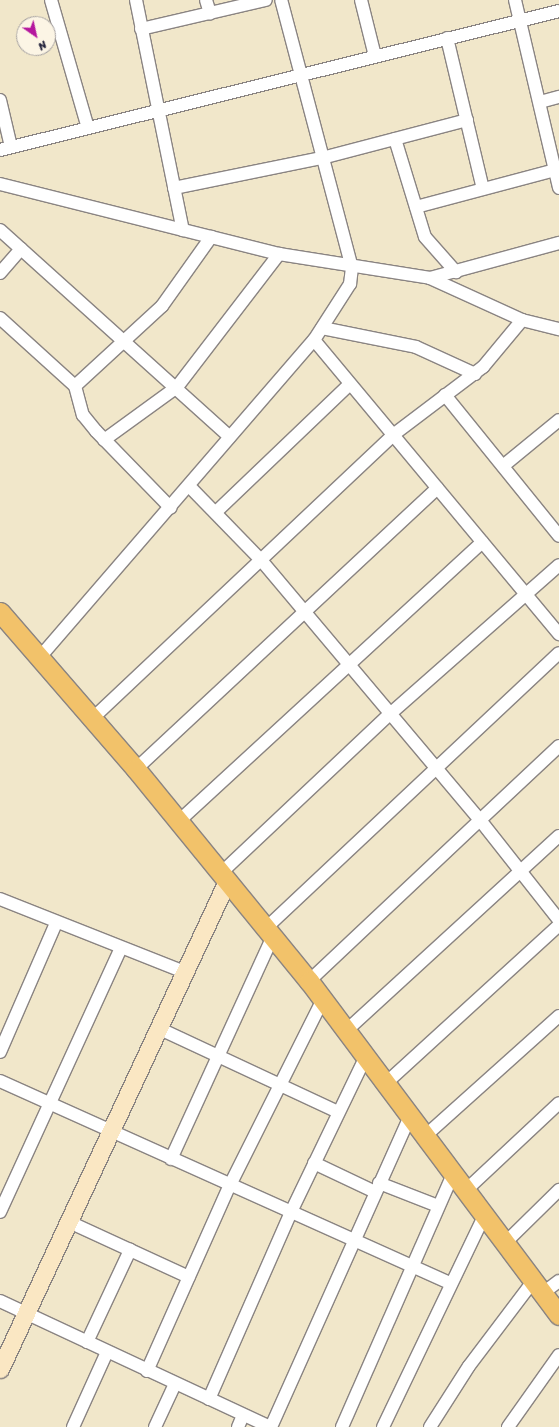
<!DOCTYPE html>
<style>
body{margin:0}
#map{position:relative;width:559px;height:1427px;overflow:hidden;background:#f1e7ca;font-family:Sriracha,sans-serif}
div>[style]{position:absolute}
.roads{filter:drop-shadow(1px 0 #8a8482) drop-shadow(-1px 0 #8a8482) drop-shadow(0 1px #8a8482) drop-shadow(0 -1px #8a8482)}
.street>*{height:12px;margin:-6px;padding:0 6px;transform-origin:6px;border-radius:6px;background:#fff}
.secondary>*{height:17px;margin:-8.5px;padding:0 8.5px;transform-origin:8.5px;border-radius:8.5px;background:#fae7c3}
.primary>*{height:19px;margin:-9.5px;padding:0 9.5px;transform-origin:9.5px;border-radius:9.5px;background:#f2c26a}
span{translate:-50% -50%;white-space:nowrap;text-align:center;line-height:1.15;-webkit-text-stroke:3px #fcf5e5;paint-order:stroke}
.north{position:absolute;left:16px;top:16px;width:40px;height:40px;box-sizing:border-box;background:#fcf5e5;border:1px solid #a5a1a1;border-radius:50%;rotate:146deg;font-size:11px;font-weight:700;line-height:16px;text-align:center;color:#22223b}
.north::after{content:'';display:block;margin:auto;width:14px;height:18px;background:#b5179e;clip-path:polygon(50% 0,100% 100%,50% 72%,0 100%)}
</style>
<div id="map">
<div class="roads">
<div class="street">
<div style="left:51px;top:0;width:133px;rotate:73.9deg"></div>
<div style="left:136px;top:0;width:235px;rotate:78.5deg"></div>
<div style="left:206px;top:0;width:14px;rotate:73deg"></div>
<div style="left:361px;top:0;width:58px;rotate:76deg"></div>
<div style="left:515px;top:0;width:193px;rotate:76.8deg"></div>
<div style="left:141px;top:29px;width:128px;rotate:-13.1deg"></div>
<div style="left:447px;top:38px;width:155px;rotate:76.6deg"></div>
<div style="left:0;top:100px;width:48px;rotate:76.8deg"></div>
<div style="left:540px;top:102px;width:20px;rotate:-15deg"></div>
<div style="left:395px;top:139px;width:102px;rotate:73deg"></div>
<div style="left:425px;top:237px;width:47px;rotate:48.5deg"></div>
<div style="left:0;top:150px;width:576px;rotate:-13.96deg"></div>
<div style="left:0;top:184px;width:288px;rotate:14.1deg"></div>
<div style="left:279px;top:254px;width:153px;rotate:9deg"></div>
<div style="left:430px;top:278px;width:101px;rotate:24.5deg"></div>
<div style="left:522px;top:320px;width:38px;rotate:14deg"></div>
<div style="left:174px;top:188px;width:151px;rotate:-11.5deg"></div>
<div style="left:322px;top:158px;width:150px;rotate:-14.7deg"></div>
<div style="left:416px;top:207px;width:144px;rotate:-14.9deg"></div>
<div style="left:0;top:230px;width:309px;rotate:42deg"></div>
<div style="left:0;top:273px;width:32px;rotate:-49deg"></div>
<div style="left:430px;top:278px;width:134px;rotate:-15.2deg"></div>
<div style="left:0;top:318px;width:101px;rotate:42.2deg"></div>
<div style="left:75px;top:386px;width:30px;rotate:75deg"></div>
<div style="left:83px;top:415px;width:21px;rotate:51deg"></div>
<div style="left:96px;top:431px;width:107px;rotate:45.8deg"></div>
<div style="left:322px;top:328px;width:96px;rotate:11.4deg"></div>
<div style="left:416px;top:347px;width:65px;rotate:24.6deg"></div>
<div style="left:314px;top:340px;width:383px;rotate:50.2deg"></div>
<div style="left:75px;top:386px;width:118px;rotate:-42.6deg"></div>
<div style="left:162px;top:306px;width:85px;rotate:-54.6deg"></div>
<div style="left:445px;top:395px;width:181px;rotate:51deg"></div>
<div style="left:104px;top:440px;width:90px;rotate:-36deg"></div>
<div style="left:177px;top:387px;width:168px;rotate:-52.5deg"></div>
<div style="left:503px;top:466px;width:72px;rotate:-39.4deg"></div>
<div style="left:189px;top:486px;width:103px;rotate:45.8deg"></div>
<div style="left:261px;top:560px;width:340px;rotate:49.9deg"></div>
<div style="left:480px;top:820px;width:235px;rotate:136.7deg"></div>
<div style="left:216px;top:512px;width:185px;rotate:-43.7deg"></div>
<div style="left:40px;top:657px;width:419px;rotate:-49.2deg"></div>
<div style="left:314px;top:340px;width:67px;rotate:-57.3deg"></div>
<div style="left:350px;top:284px;width:16px;rotate:-83deg"></div>
<div style="left:352px;top:268px;width:277px;rotate:-104.8deg"></div>
<div style="left:93px;top:718px;width:412px;rotate:-43.3deg"></div>
<div style="left:393px;top:435px;width:113px;rotate:-37.1deg"></div>
<div style="left:483px;top:367px;width:61px;rotate:-50.3deg"></div>
<div style="left:559px;top:746px;width:108px;rotate:136.9deg"></div>
<div style="left:480px;top:820px;width:127px;rotate:51.7deg"></div>
<div style="left:136px;top:769px;width:412px;rotate:-43deg"></div>
<div style="left:179px;top:821px;width:412px;rotate:-42.6deg"></div>
<div style="left:221px;top:873px;width:232px;rotate:-43.3deg"></div>
<div style="left:390px;top:714px;width:225px;rotate:-41.4deg"></div>
<div style="left:0;top:899px;width:198px;rotate:21.6deg"></div>
<div style="left:265px;top:929px;width:403px;rotate:-43.2deg"></div>
<div style="left:158px;top:1028px;width:199px;rotate:25deg"></div>
<div style="left:347px;top:1030px;width:287px;rotate:-42.5deg"></div>
<div style="left:0;top:1052px;width:141px;rotate:-66.5deg"></div>
<div style="left:0;top:1081px;width:493px;rotate:24.2deg"></div>
<div style="left:385px;top:1084px;width:236px;rotate:-42.4deg"></div>
<div style="left:424px;top:1137px;width:181px;rotate:-41.9deg"></div>
<div style="left:171px;top:1159px;width:243px;rotate:-65.4deg"></div>
<div style="left:314px;top:1163px;width:68px;rotate:25.4deg"></div>
<div style="left:379px;top:1183px;width:63px;rotate:21.3deg"></div>
<div style="left:464px;top:1192px;width:130px;rotate:-43.1deg"></div>
<div style="left:0;top:1212px;width:288px;rotate:-65.4deg"></div>
<div style="left:67px;top:1221px;width:134px;rotate:24.7deg"></div>
<div style="left:505px;top:1243px;width:76px;rotate:-44.5deg"></div>
<div style="left:543px;top:1293px;width:20px;rotate:-37deg"></div>
<div style="left:0;top:1301px;width:298px;rotate:25deg"></div>
<div style="left:87px;top:1342px;width:102px;rotate:-64.9deg"></div>
<div style="left:147px;top:1371px;width:204px;rotate:-66deg"></div>
<div style="left:230px;top:1185px;width:208px;rotate:-63.4deg"></div>
<div style="left:209px;top:1399px;width:204px;rotate:-66.3deg"></div>
<div style="left:291px;top:1212px;width:173px;rotate:-64.3deg"></div>
<div style="left:73px;top:1427px;width:82px;rotate:-65.6deg"></div>
<div style="left:155px;top:1427px;width:47px;rotate:-65.1deg"></div>
<div style="left:238px;top:1427px;width:13px;rotate:-67deg"></div>
<div style="left:271px;top:1427px;width:341px;rotate:-65.9deg"></div>
<div style="left:342px;top:1427px;width:274px;rotate:-66.3deg"></div>
<div style="left:383px;top:1427px;width:234px;rotate:-64.4deg"></div>
<div style="left:430px;top:1427px;width:72px;rotate:-57.4deg"></div>
<div style="left:469px;top:1366px;width:108px;rotate:-52.9deg"></div>
<div style="left:508px;top:1427px;width:88px;rotate:-54.7deg"></div>
</div>
<div class="secondary">
<div style="left:0;top:1369px;width:538px;rotate:-65.05deg"></div>
</div>
<div class="primary">
<div style="left:0;top:612px;width:208px;rotate:49.1deg"></div>
<div style="left:136px;top:769px;width:274px;rotate:50.8deg"></div>
<div style="left:309px;top:981px;width:417px;rotate:53.2deg"></div>
</div>
</div>
<div class="north">N</div>
</div>
